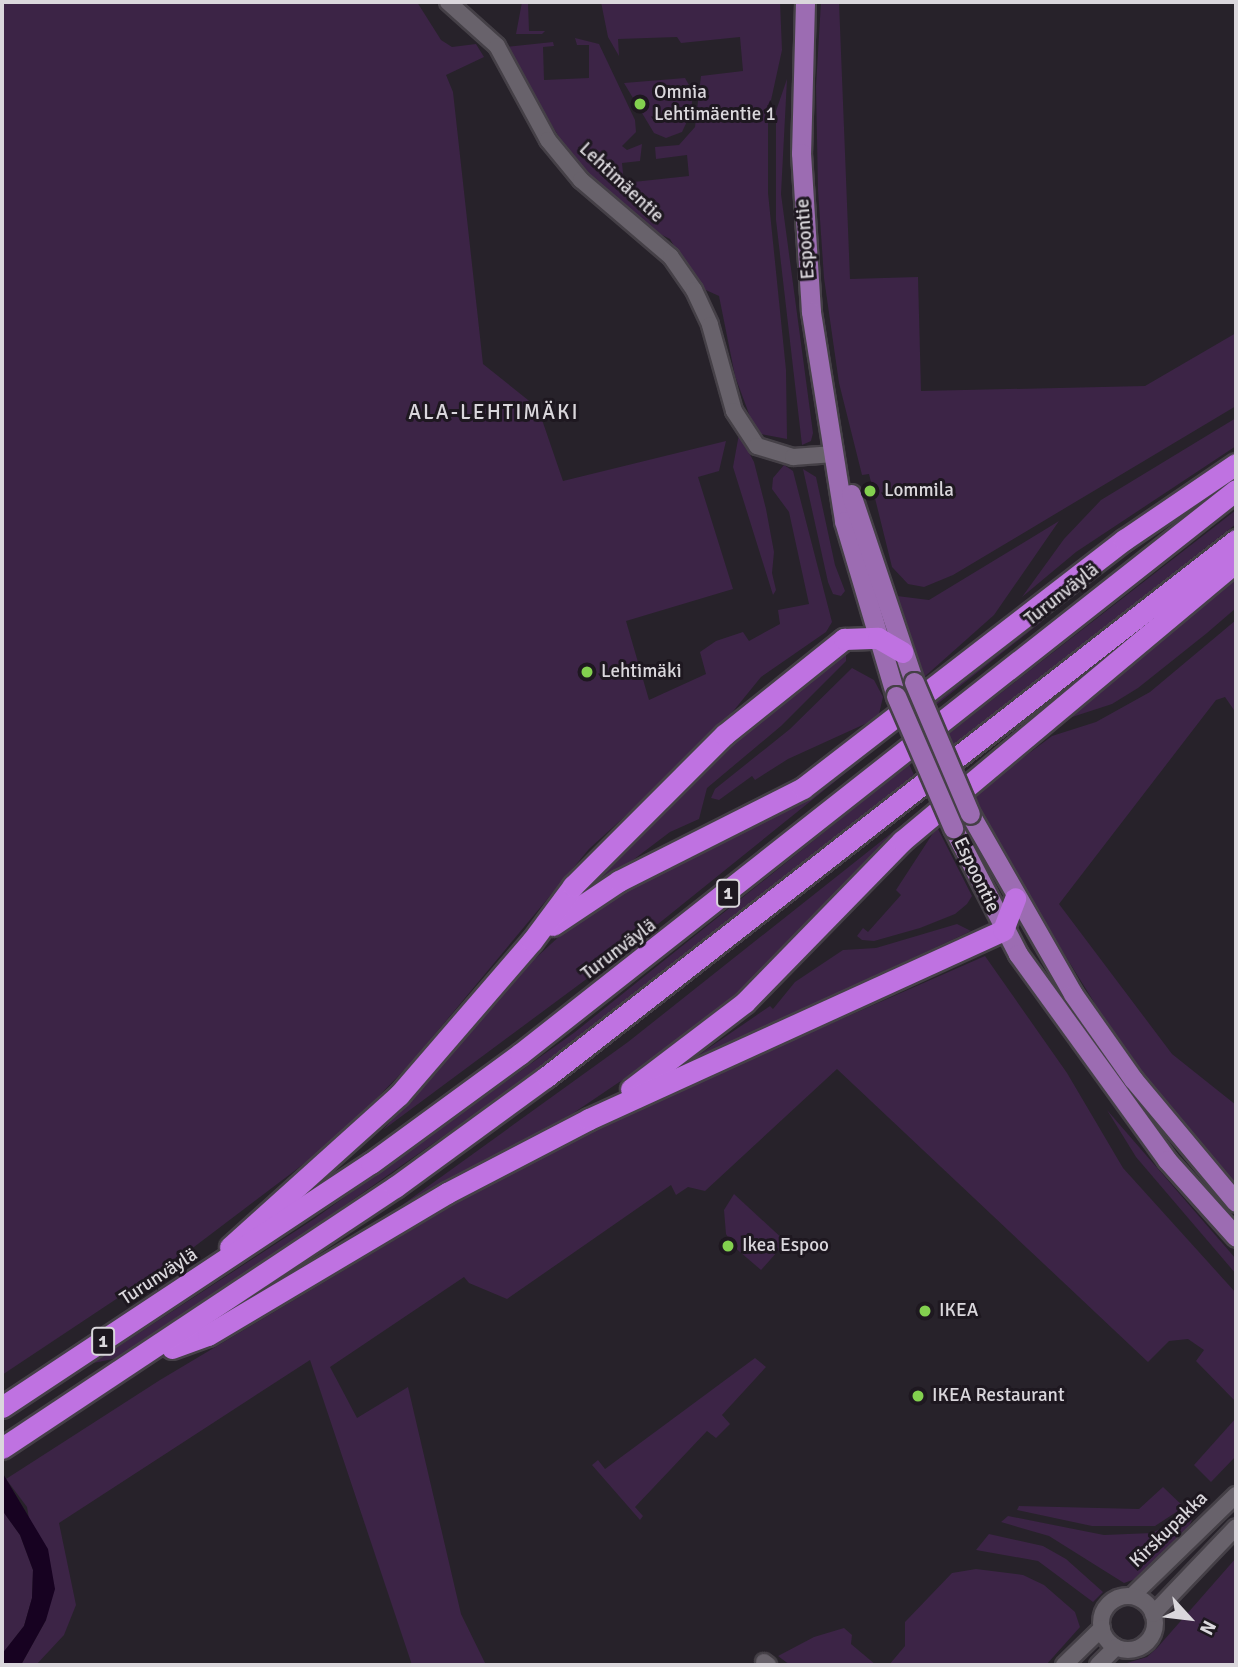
<!DOCTYPE html>
<meta charset="utf-8">
<style>
body{margin:0}
#map{position:relative;width:1238px;height:1667px;overflow:hidden;background:#27222a;font-family:Signika,sans-serif}
div>[style]{position:absolute}
.green>*{inset:0;background:#3c2446}
.water>*{inset:0;background:#170221}
.roads{filter:drop-shadow(2px 0 #454047) drop-shadow(-2px 0 #454047) drop-shadow(0 2px #454047) drop-shadow(0 -2px #454047)}
.minor>*{height:16px;margin:-8px;padding:0 8px;transform-origin:8px;border-radius:8px;background:#68626b}
.minor>.ring{margin:-8px;padding:0;box-sizing:content-box;background:none;border:16px solid #68626b;border-radius:50%}
.primary>*{height:19px;margin:-9.5px;padding:0 9.5px;transform-origin:9.5px;border-radius:9.5px;background:#9c6cb2}
.motorway>*{height:21px;margin:-10.5px;padding:0 10.5px;transform-origin:10.5px;border-radius:10.5px;background:#bf72e1}
.bridges{filter:drop-shadow(2px 0 #454047) drop-shadow(-2px 0 #454047) drop-shadow(0 2px #454047) drop-shadow(0 -2px #454047)}
.primary-bridge>*{height:19px;margin:-9.5px;padding:0 9.5px;transform-origin:9.5px;border-radius:9.5px;background:#9c6cb2}
.dots>*{width:19px;height:19px;translate:-50% -50%;box-sizing:border-box;border:4px solid #1e1820;border-radius:50%}
span{translate:-50% -50%;white-space:nowrap;text-align:center;line-height:1.15;-webkit-text-stroke:6px #1e1820;paint-order:stroke}
.shield-label span{padding:2px 5px;background:#1e1820;border:2px solid;border-radius:5px;-webkit-text-stroke-width:0}
.shield-label{font-size:18px;color:#dad7dc;font-weight:700}
.poi-label{font-size:19px;color:#dad7dc}
.left{translate:0 -50%;text-align:left}
.street-label{font-size:19px;color:#dad7dc}
.neighbourhood-label{font-size:21px;color:#dad7dc;letter-spacing:2px}
.frame{position:absolute;inset:0;border:4px solid #dad7dc;pointer-events:none}
.north{position:absolute;left:1154px;top:1583px;width:70px;height:70px;-webkit-text-stroke:5px #1e1820;paint-order:stroke;rotate:117deg;font-size:19px;font-weight:700;line-height:28px;text-align:center;color:#dad7dc}
.north::after{content:'';display:block;margin:auto;width:24px;height:32px;background:#dad7dc;clip-path:polygon(50% 0,100% 100%,50% 72%,0 100%)}
</style>
<div id="map">
<div class="green">
<div style="clip-path:polygon(2px 2px,417px 2px,441px 40px,452px 47px,476px 44px,484px 57px,446px 75px,453px 92px,483px 364px,538px 408px,563px 481px,726px 441px,719px 471px,698px 477px,733px 589px,626px 621px,649px 700px,706px 674px,700px 652px,716px 641px,743px 632px,749px 641px,780px 624px,778px 610px,809px 604px,789px 512px,772px 489px,773px 478px,784px 465px,793px 471px,832px 622px,826px 632px,761px 677px,713px 736px,589px 849px,410px 1064px,338px 1138px,190px 1250px,2px 1375px)"></div>
<div style="clip-path:polygon(522px 2px,543px 2px,528px 3px,529px 31px,545px 31px,542px 34px,516px 34px)"></div>
<div style="clip-path:polygon(601px 2px,780px 2px,782px 50px,768px 114px,768px 193px,786px 370px,787px 439px,756px 433px,735px 376px,719px 296px,697px 286px,670px 239px,658px 233px,649px 235px,571px 157px,505px 47px,553px 42px,554px 46px,543px 47px,544px 80px,589px 78px,589px 45px,577px 45px,575px 38px,599px 44px,635px 120px,636px 132px,622px 146px,627px 150px,642px 144px,640px 161px,622px 163px,624px 183px,689px 176px,687px 155px,656px 159px,655px 147px,679px 145px,695px 127px,701px 76px,743px 71px,740px 37px,681px 43px,677px 37px,618px 39px,619px 56px,608px 37px)"></div>
<div style="clip-path:polygon(821px 2px,839px 2px,850px 279px,918px 277px,921px 391px,1145px 386px,1236px 333px,1236px 406px,953px 575px,924px 587px,908px 584px,892px 567px,869px 474px,862px 475px,839px 383px,824px 278px,818px 190px,816px 86px)"></div>
<div style="clip-path:polygon(685px 78px,693px 92px,691px 113px,682px 132px,666px 138px,654px 133px,624px 83px)"></div>
<div style="clip-path:polygon(787px 79px,781px 194px,813px 433px,811px 441px,802px 445px,776px 220px,776px 111px)"></div>
<div style="clip-path:polygon(1236px 418px,1236px 446px,1076px 552px,1022px 597px,1064px 539px,1101px 500px)"></div>
<div style="clip-path:polygon(739px 434px,754px 462px,766px 509px,774px 552px,772px 573px,776px 590px,773px 595px,733px 467px)"></div>
<div style="clip-path:polygon(803px 469px,816px 477px,835px 565px,845px 591px,841px 596px,833px 594px,828px 582px)"></div>
<div style="clip-path:polygon(1236px 510px,1236px 524px,948px 750px,943px 738px)"></div>
<div style="clip-path:polygon(1059px 521px,994px 615px,922px 679px,897px 596px,929px 600px)"></div>
<div style="clip-path:polygon(1236px 577px,1236px 608px,1207px 633px,1138px 688px,1112px 704px,1066px 719px)"></div>
<div style="clip-path:polygon(1075px 589px,1040px 623px,931px 709px,928px 703px)"></div>
<div style="clip-path:polygon(1236px 620px,1236px 713px,1225px 697px,1216px 700px,1059px 904px,1172px 1054px,1236px 1105px,1236px 1187px,1186px 1131px,1095px 1011px,1094px 1002px,968px 799px,1052px 736px,1096px 722px,1150px 692px)"></div>
<div style="clip-path:polygon(846px 654px,846px 661px,781px 726px,707px 788px,699px 819px,670px 832px,625px 866px,595px 882px,594px 877px,671px 800px,782px 700px)"></div>
<div style="clip-path:polygon(852px 668px,874px 680px,883px 697px,878px 718px,788px 759px,755px 780px,752px 776px,719px 800px,711px 798px,715px 789px,790px 729px)"></div>
<div style="clip-path:polygon(889px 738px,627px 949px,383px 1130px,517px 975px,586px 912px,793px 806px)"></div>
<div style="clip-path:polygon(909px 764px,915px 777px,569px 1048px,217px 1295px,118px 1358px,93px 1363px,314px 1219px,575px 1032px)"></div>
<div style="clip-path:polygon(923px 808px,925px 811px,862px 865px,756px 976px,683px 1039px,572px 1114px,398px 1208px,628px 1042px)"></div>
<div style="clip-path:polygon(937px 827px,972px 896px,967px 904px,955px 914px,920px 928px,874px 941px,862px 940px,857px 936px,863px 928px,868px 932px,901px 895px,896px 890px)"></div>
<div style="clip-path:polygon(957px 924px,971px 931px,687px 1063px,770px 1006px,773px 1009px,795px 982px,843px 950px,876px 948px)"></div>
<div style="clip-path:polygon(985px 956px,1067px 1073px,1123px 1168px,1236px 1293px,1236px 1402px,1196px 1361px,1204px 1350px,1188px 1339px,1169px 1341px,1148px 1362px,837px 1069px,705px 1191px,688px 1187px,676px 1195px,671px 1185px,507px 1299px,469px 1283px,464px 1277px,330px 1367px,357px 1418px,408px 1387px,461px 1614px,486px 1665px,412px 1665px,310px 1360px,59px 1523px,76px 1605px,64px 1635px,36px 1665px,21px 1665px,46px 1620px,27px 1507px,6px 1479px,160px 1380px,492px 1182px,659px 1099px)"></div>
<div style="clip-path:polygon(1107px 1110px,1236px 1259px,1236px 1274px,1136px 1157px)"></div>
<div style="clip-path:polygon(734px 1194px,786px 1242px,761px 1270px,733px 1246px,726px 1234px,724px 1210px)"></div>
<div style="clip-path:polygon(755px 1358px,766px 1367px,722px 1415px,730px 1424px,716px 1438px,707px 1431px,635px 1507px,643px 1516px,640px 1520px,592px 1465px,598px 1460px,605px 1469px)"></div>
<div style="clip-path:polygon(1236px 1418px,1236px 1456px,1211px 1482px,1194px 1465px)"></div>
<div style="clip-path:polygon(1163px 1487px,1184px 1507px,1155px 1526px,1092px 1526px,1017px 1510px,1019px 1506px,1139px 1509px)"></div>
<div style="clip-path:polygon(2px 1510px,20px 1535px,33px 1570px,32px 1598px,24px 1626px,2px 1654px)"></div>
<div style="clip-path:polygon(1187px 1515px,1192px 1520px,1185px 1534px,1141px 1577px,1124px 1583px,1049px 1536px,1001px 1522px,1008px 1516px,1104px 1535px,1152px 1533px)"></div>
<div style="clip-path:polygon(989px 1534px,1043px 1546px,1066px 1559px,1103px 1592px,1093px 1602px,1038px 1561px,976px 1550px)"></div>
<div style="clip-path:polygon(1236px 1558px,1236px 1665px,1120px 1665px,1147px 1657px,1157px 1648px)"></div>
<div style="clip-path:polygon(976px 1569px,1023px 1575px,1044px 1585px,1075px 1612px,1080px 1627px,1046px 1665px,889px 1665px,905px 1646px,905px 1622px,952px 1573px)"></div>
<div style="clip-path:polygon(844px 1628px,852px 1635px,851px 1644px,876px 1665px,790px 1665px,778px 1656px,814px 1637px)"></div>
</div>
<div class="water">
<div style="clip-path:polygon(2px 1472px,48px 1549px,55px 1589px,46px 1620px,21px 1665px,2px 1665px,2px 1654px,24px 1626px,32px 1598px,33px 1570px,20px 1535px,2px 1510px)"></div>
</div>
<div class="roads">
<div class="minor">
<div style="left:448px;top:2px;width:66px;rotate:41.9deg"></div>
<div style="left:497px;top:46px;width:107px;rotate:61.5deg"></div>
<div style="left:548px;top:140px;width:52px;rotate:50.5deg"></div>
<div style="left:581px;top:180px;width:118px;rotate:40.5deg"></div>
<div style="left:671px;top:257px;width:40px;rotate:55.1deg"></div>
<div style="left:694px;top:290px;width:38px;rotate:65deg"></div>
<div style="left:710px;top:325px;width:89px;rotate:74.4deg"></div>
<div style="left:734px;top:411px;width:42px;rotate:56.7deg"></div>
<div style="left:757px;top:446px;width:38px;rotate:17deg"></div>
<div style="left:793px;top:457px;width:41px;rotate:-4.2deg"></div>
<div style="left:1132px;top:1596px;width:145px;rotate:-44.2deg"></div>
<div class="ring" style="left:1101px;top:1596px;width:38px;height:38px"></div>
<div style="left:1153px;top:1614px;width:120px;rotate:-46.3deg"></div>
<div style="left:764px;top:1662px;width:5px;rotate:37deg"></div>
<div style="left:1064px;top:1665px;width:53px;rotate:-44.2deg"></div>
<div style="left:1098px;top:1665px;width:25px;rotate:-45deg"></div>
</div>
<div class="primary">
<div style="left:805px;top:2px;width:151px;rotate:91.5deg"></div>
<div style="left:801px;top:153px;width:159px;rotate:86.4deg"></div>
<div style="left:811px;top:312px;width:212px;rotate:81deg"></div>
<div style="left:844px;top:521px;width:183px;rotate:73.5deg"></div>
<div style="left:851px;top:494px;width:198px;rotate:71.5deg"></div>
<div style="left:970px;top:814px;width:207px;rotate:60.2deg"></div>
<div style="left:1073px;top:994px;width:104px;rotate:54.8deg"></div>
<div style="left:1133px;top:1079px;width:160px;rotate:50.1deg"></div>
<div style="left:953px;top:828px;width:142px;rotate:62.7deg"></div>
<div style="left:1018px;top:954px;width:254px;rotate:54.1deg"></div>
<div style="left:1167px;top:1160px;width:103px;rotate:48.1deg"></div>
</div>
<div class="motorway">
<div style="left:553px;top:925px;width:79px;rotate:-33.7deg"></div>
<div style="left:619px;top:881px;width:206px;rotate:-26.8deg"></div>
<div style="left:803px;top:788px;width:406px;rotate:-37.7deg"></div>
<div style="left:1124px;top:540px;width:135px;rotate:-34.2deg"></div>
<div style="left:631px;top:1089px;width:143px;rotate:-37.3deg"></div>
<div style="left:745px;top:1002px;width:225px;rotate:-45.7deg"></div>
<div style="left:902px;top:841px;width:435px;rotate:-39.9deg"></div>
<div style="left:230px;top:1247px;width:227px;rotate:-42deg"></div>
<div style="left:399px;top:1095px;width:203px;rotate:-49.2deg"></div>
<div style="left:532px;top:941px;width:69px;rotate:-53.3deg"></div>
<div style="left:573px;top:886px;width:214px;rotate:-45deg"></div>
<div style="left:724px;top:735px;width:154px;rotate:-38.7deg"></div>
<div style="left:844px;top:639px;width:34px;rotate:-2deg"></div>
<div style="left:878px;top:638px;width:28px;rotate:30deg"></div>
<div style="left:172px;top:1348px;width:38px;rotate:-20deg"></div>
<div style="left:208px;top:1335px;width:278px;rotate:-30.7deg"></div>
<div style="left:447px;top:1193px;width:160px;rotate:-27.5deg"></div>
<div style="left:589px;top:1119px;width:455px;rotate:-24.5deg"></div>
<div style="left:1003px;top:930px;width:34px;rotate:-69deg"></div>
<div style="left:2px;top:1407px;width:442px;rotate:-33.5deg"></div>
<div style="left:371px;top:1163px;width:185px;rotate:-36.2deg"></div>
<div style="left:520px;top:1054px;width:911px;rotate:-38.23deg"></div>
<div style="left:2px;top:1448px;width:472px;rotate:-33.6deg"></div>
<div style="left:395px;top:1187px;width:187px;rotate:-36.1deg"></div>
<div style="left:546px;top:1077px;width:874px;rotate:-37.89deg"></div>
</div>
</div>
<div class="bridges">
<div class="primary-bridge">
<div style="left:914px;top:682px;width:143px;rotate:67deg"></div>
<div style="left:896px;top:696px;width:144px;rotate:66.6deg"></div>
</div>
</div>
<div class="dots">
<div style="left:640px;top:104px;background:#83d04f"></div>
<div style="left:870px;top:491px;background:#83d04f"></div>
<div style="left:587px;top:672px;background:#83d04f"></div>
<div style="left:728px;top:1246px;background:#83d04f"></div>
<div style="left:925px;top:1311px;background:#83d04f"></div>
<div style="left:918px;top:1396px;background:#83d04f"></div>
</div>
<div class="shield-label">
<span style="left:728px;top:893px">1</span>
<span style="left:103px;top:1341px">1</span>
</div>
<div class="poi-label">
<span class="left" style="left:654px;top:104px">Omnia<br>Lehtimäentie 1</span>
<span class="left" style="left:884px;top:491px">Lommila</span>
<span class="left" style="left:601px;top:672px">Lehtimäki</span>
<span class="left" style="left:742px;top:1246px">Ikea Espoo</span>
<span class="left" style="left:939px;top:1311px">IKEA</span>
<span class="left" style="left:932px;top:1396px">IKEA Restaurant</span>
</div>
<div class="street-label">
<span style="left:621px;top:183px;rotate:43deg">Lehtimäentie</span>
<span style="left:806px;top:239px;rotate:-94deg">Espoontie</span>
<span style="left:1062px;top:595px;rotate:-38deg">Turunväylä</span>
<span style="left:976px;top:875px;rotate:64deg">Espoontie</span>
<span style="left:619px;top:950px;rotate:-37deg">Turunväylä</span>
<span style="left:159px;top:1277px;rotate:-33deg">Turunväylä</span>
<span style="left:1169px;top:1530px;rotate:-44deg">Kirskupakka</span>
</div>
<div class="neighbourhood-label">
<span style="left:494px;top:412px">ALA-LEHTIMÄKI</span>
</div>
<div class="frame"></div>
<div class="north">N</div>
</div>
